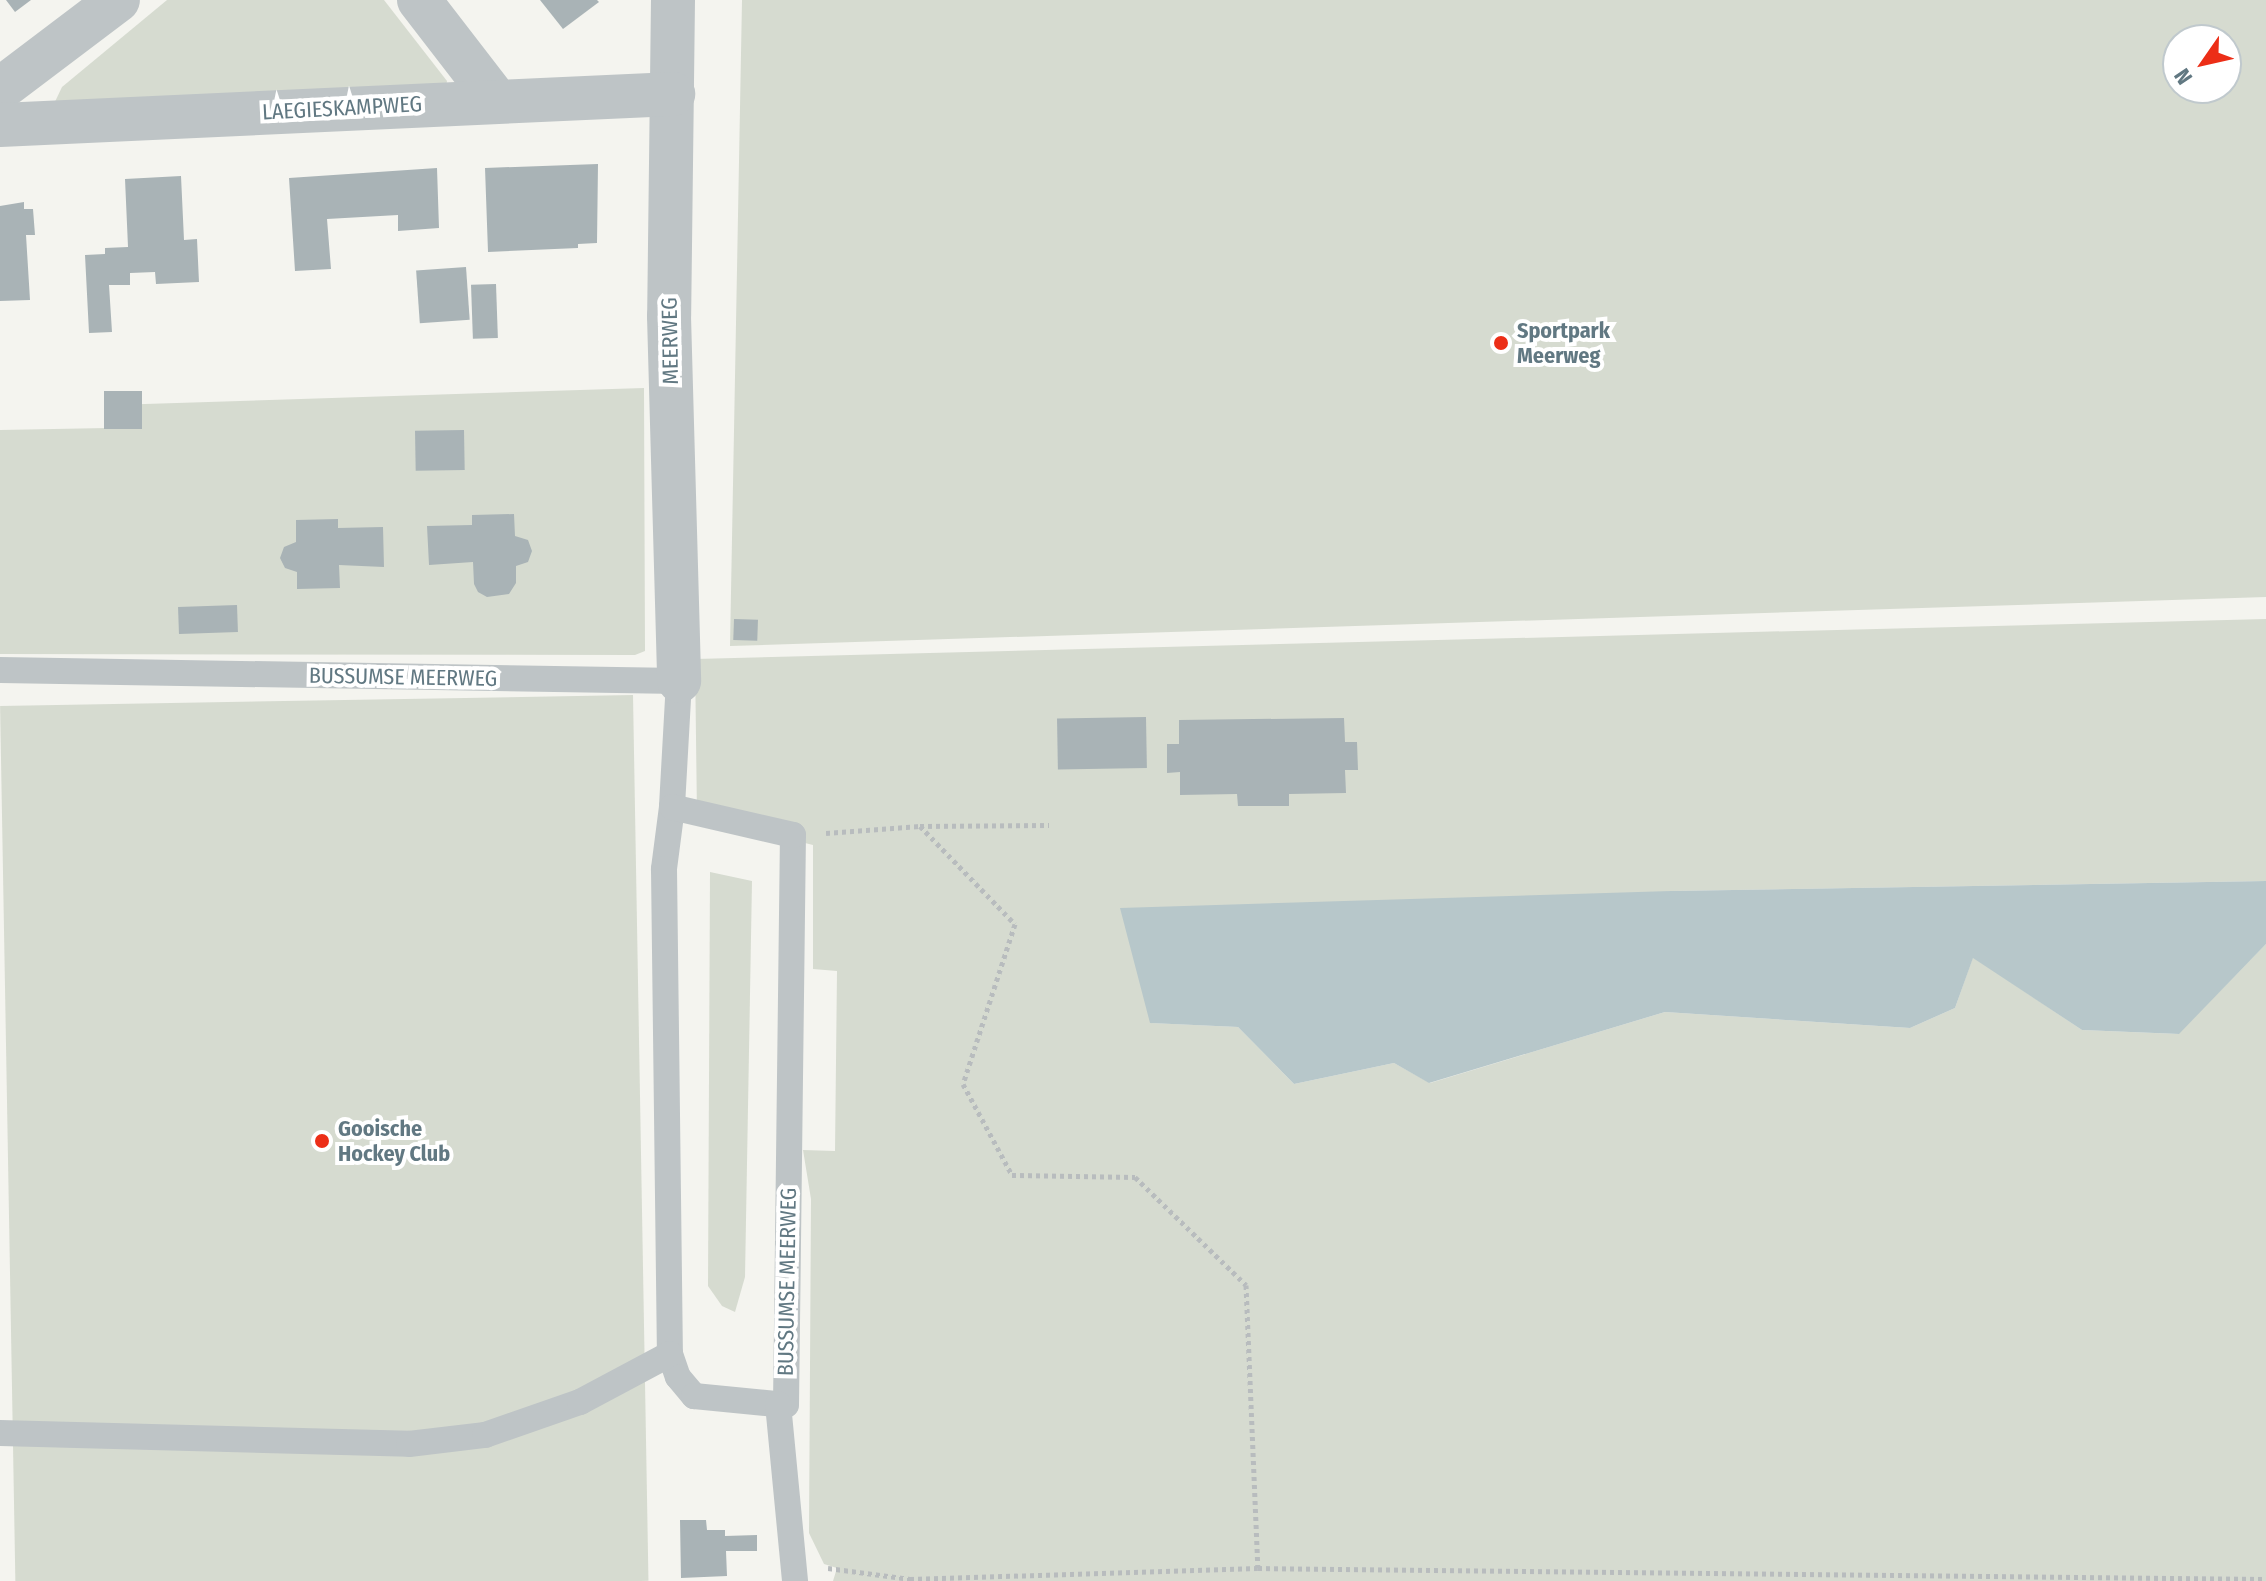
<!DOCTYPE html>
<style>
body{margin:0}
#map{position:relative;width:2266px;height:1581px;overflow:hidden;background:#f4f4ef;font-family:"Fira Sans Condensed",sans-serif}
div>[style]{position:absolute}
.green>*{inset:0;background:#d6dbd0;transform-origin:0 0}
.water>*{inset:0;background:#b7c7ca}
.building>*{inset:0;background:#a9b3b6;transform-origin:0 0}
.path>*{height:5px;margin-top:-2.5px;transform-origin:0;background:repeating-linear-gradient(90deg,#b8bcbe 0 4px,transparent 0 8px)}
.lane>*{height:26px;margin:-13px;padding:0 13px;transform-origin:13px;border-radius:13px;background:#bec4c6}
.street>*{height:44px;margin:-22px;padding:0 22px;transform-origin:22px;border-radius:22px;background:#bec4c6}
.dots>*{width:22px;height:22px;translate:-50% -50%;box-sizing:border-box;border:4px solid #fff;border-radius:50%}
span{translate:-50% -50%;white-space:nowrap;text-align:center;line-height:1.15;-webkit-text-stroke:8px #fff;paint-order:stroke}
.street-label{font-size:22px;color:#617882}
.poi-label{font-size:22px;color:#617882;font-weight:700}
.left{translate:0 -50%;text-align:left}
.north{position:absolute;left:2162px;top:24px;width:80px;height:80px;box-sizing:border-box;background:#fff;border:2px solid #c0c9cd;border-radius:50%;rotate:236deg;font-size:22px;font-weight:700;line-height:32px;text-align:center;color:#617882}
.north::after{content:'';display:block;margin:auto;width:28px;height:36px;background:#ec2e17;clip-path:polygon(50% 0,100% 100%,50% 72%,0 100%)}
</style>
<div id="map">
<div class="green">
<div style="clip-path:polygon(167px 0,384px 0,447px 81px,445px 92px,52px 108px,62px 87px)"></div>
<div style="clip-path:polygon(evenodd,742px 0,2266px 0,2266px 597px,730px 646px,742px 0,2178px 40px,2226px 40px,2226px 88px,2178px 88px,2178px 40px)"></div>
<div style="clip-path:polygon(644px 388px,645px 651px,635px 655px,0 654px,0 430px,107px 428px,113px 405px)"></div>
<div style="clip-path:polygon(2266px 619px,2266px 881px,1671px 891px,1151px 1023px,1238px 1027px,1294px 1084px,1394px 1063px,1430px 1083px,1665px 1012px,1910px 1028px,1955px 1008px,1973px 957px,2082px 1030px,2178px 1034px,2266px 944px,2266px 1581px,833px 1581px,837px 1568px,824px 1564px,809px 1533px,811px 1199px,803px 1150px,835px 1151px,837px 971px,813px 969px,813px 845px,697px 816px,695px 659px)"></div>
<div style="left:633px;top:695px;width:886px;height:633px;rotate:89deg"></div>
<div style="clip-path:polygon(710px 872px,752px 881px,745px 1277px,735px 1312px,722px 1306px,708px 1286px)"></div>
</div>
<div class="water">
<div style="clip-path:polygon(2266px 881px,2266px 944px,2179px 1034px,2082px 1030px,1973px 958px,1955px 1008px,1910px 1028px,1665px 1012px,1429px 1083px,1394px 1063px,1294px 1084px,1238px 1027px,1150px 1023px,1120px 908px,1671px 891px)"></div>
</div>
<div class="building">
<div style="clip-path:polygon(6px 0,31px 0,15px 12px)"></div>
<div style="clip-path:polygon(540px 0,597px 0,599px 2px,563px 29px)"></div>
<div style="clip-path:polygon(598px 164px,597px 243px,578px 244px,578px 248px,488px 252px,485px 168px)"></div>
<div style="clip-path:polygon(437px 168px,439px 228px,398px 231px,398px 215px,327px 219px,331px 269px,295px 271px,289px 178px)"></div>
<div style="clip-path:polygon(181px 176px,184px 240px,197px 239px,199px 282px,156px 284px,155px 272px,130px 273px,130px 285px,109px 285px,112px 332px,89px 333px,85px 255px,105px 254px,105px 248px,128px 247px,125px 179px)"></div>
<div style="clip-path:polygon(24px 202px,24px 209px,33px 209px,35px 235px,26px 235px,30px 300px,0 301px,0 206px)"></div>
<div style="left:466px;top:267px;width:53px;height:50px;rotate:86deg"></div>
<div style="left:496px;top:284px;width:54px;height:25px;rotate:88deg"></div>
<div style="left:104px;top:391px;width:38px;height:38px"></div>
<div style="left:464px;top:430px;width:40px;height:49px;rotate:89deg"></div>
<div style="clip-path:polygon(514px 514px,515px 536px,528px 540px,532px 551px,528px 562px,516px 566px,516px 583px,509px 594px,487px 597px,478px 592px,474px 584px,473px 562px,429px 565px,427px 526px,472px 525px,472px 515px)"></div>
<div style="clip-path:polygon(338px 519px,338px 528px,383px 527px,384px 567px,339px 565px,340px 588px,297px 589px,297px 572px,285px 568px,280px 558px,284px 547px,296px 542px,296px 520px)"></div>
<div style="left:237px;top:605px;width:27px;height:59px;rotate:88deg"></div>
<div style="left:734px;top:619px;width:24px;height:21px;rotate:2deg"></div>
<div style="left:1146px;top:717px;width:51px;height:89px;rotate:89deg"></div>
<div style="clip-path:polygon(1344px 718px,1345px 742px,1357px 742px,1358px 770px,1345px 770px,1346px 793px,1289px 794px,1289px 806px,1238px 806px,1237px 794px,1180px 795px,1180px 772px,1167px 773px,1167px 744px,1179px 744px,1179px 720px)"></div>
<div style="clip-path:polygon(680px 1520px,706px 1520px,707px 1530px,725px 1530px,725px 1536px,757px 1535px,757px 1551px,726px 1551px,727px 1576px,681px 1578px)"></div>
</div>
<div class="path">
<div style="left:920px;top:826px;width:136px;rotate:45.9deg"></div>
<div style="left:1015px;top:924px;width:168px;rotate:108deg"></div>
<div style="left:963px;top:1084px;width:103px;rotate:61.7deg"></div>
<div style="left:1012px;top:1175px;width:123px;rotate:0.9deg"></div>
<div style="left:1135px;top:1177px;width:155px;rotate:44.2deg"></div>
<div style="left:1246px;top:1285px;width:283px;rotate:87.6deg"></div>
<div style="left:1258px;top:1568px;width:1008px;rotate:0.63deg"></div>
<div style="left:826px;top:833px;width:94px;rotate:-4.3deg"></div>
<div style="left:920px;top:826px;width:129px;rotate:-0.4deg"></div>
<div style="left:828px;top:1568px;width:83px;rotate:7.6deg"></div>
<div style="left:910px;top:1579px;width:348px;rotate:-1.8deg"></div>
</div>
<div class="lane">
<div style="left:0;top:670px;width:679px;rotate:0.93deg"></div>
<div style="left:679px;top:681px;width:126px;rotate:93.2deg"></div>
<div style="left:672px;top:807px;width:63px;rotate:97.4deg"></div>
<div style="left:664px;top:869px;width:485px;rotate:89.3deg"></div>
<div style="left:670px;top:1354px;width:24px;rotate:71deg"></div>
<div style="left:678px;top:1377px;width:25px;rotate:50deg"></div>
<div style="left:694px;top:1396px;width:92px;rotate:5.6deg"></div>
<div style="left:786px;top:1405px;width:570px;rotate:-89.3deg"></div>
<div style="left:793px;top:835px;width:124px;rotate:-167deg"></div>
<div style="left:778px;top:1404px;width:178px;rotate:84.5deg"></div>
<div style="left:0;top:1433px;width:409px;rotate:1.5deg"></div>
<div style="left:409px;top:1444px;width:77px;rotate:-6.8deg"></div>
<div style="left:485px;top:1435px;width:101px;rotate:-19.2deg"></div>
<div style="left:580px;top:1402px;width:102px;rotate:-28.1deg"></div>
</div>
<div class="street">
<div style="left:419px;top:0;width:126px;rotate:52.4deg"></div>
<div style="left:673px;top:0;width:316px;rotate:90.7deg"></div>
<div style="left:669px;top:316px;width:365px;rotate:88.4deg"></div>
<div style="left:7px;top:84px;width:139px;rotate:-37.1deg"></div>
<div style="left:0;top:125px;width:674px;rotate:-2.64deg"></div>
</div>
<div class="dots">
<div style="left:1501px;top:343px;background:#ec2e17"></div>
<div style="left:322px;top:1141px;background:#ec2e17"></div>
</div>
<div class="street-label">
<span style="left:342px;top:108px;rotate:-3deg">LAEGIESKAMPWEG</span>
<span style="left:670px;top:341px;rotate:-91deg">MEERWEG</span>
<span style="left:403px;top:677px;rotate:1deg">BUSSUMSE MEERWEG</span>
<span style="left:787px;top:1282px;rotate:-89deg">BUSSUMSE MEERWEG</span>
</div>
<div class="poi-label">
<span class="left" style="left:1517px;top:343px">Sportpark<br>Meerweg</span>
<span class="left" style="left:338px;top:1141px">Gooische<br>Hockey Club</span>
</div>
<div class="north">N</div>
</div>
